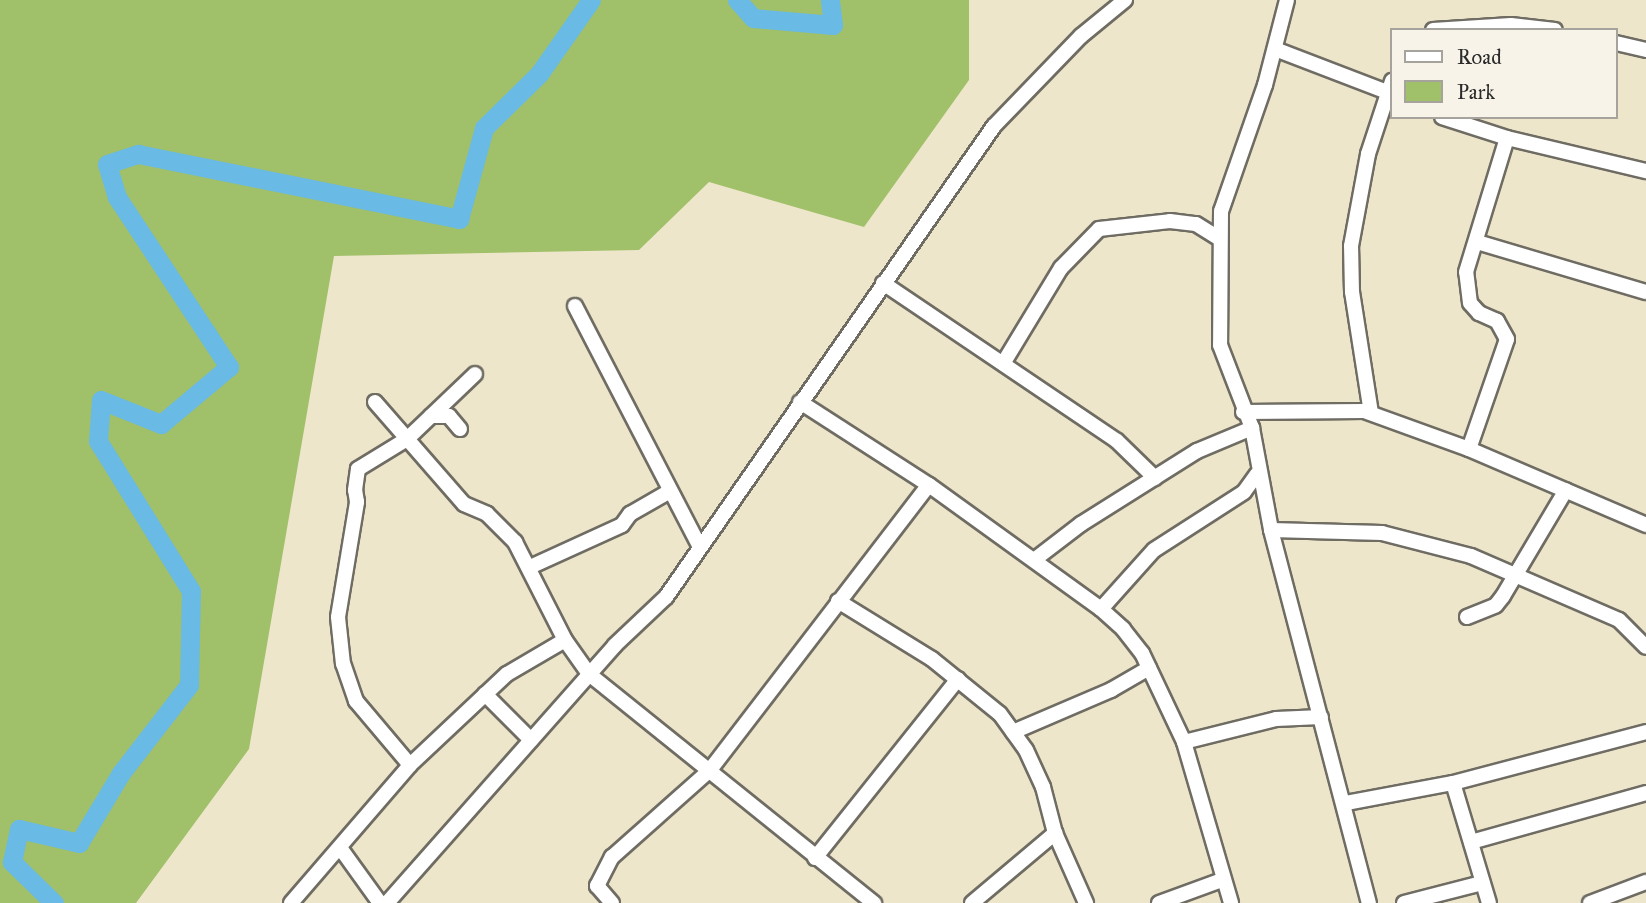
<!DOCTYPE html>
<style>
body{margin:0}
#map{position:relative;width:1646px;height:903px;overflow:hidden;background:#eee6cb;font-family:"IM FELL Great Primer",serif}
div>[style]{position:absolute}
.green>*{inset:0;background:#a0c069}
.river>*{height:19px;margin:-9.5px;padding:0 9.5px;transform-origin:9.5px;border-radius:9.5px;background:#69bae5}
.roads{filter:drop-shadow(2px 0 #6f6c63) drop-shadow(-2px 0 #6f6c63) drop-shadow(0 2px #6f6c63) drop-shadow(0 -2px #6f6c63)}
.minor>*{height:14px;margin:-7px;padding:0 7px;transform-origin:7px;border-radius:7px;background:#fff}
span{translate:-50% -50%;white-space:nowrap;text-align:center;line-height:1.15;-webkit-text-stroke:5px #f7f3e8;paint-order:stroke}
.legend{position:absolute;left:1390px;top:28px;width:228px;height:91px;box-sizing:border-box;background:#f7f3e8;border:2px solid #a5a39c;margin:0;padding:9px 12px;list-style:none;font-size:21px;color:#2b2b2b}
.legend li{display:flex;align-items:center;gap:14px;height:35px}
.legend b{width:35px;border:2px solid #a5a39c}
</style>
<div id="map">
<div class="green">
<div style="clip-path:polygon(0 0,969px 0,969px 80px,864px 227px,709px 182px,639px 250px,334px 256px,249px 749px,136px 903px,0 903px)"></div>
</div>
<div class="river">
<div style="left:737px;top:0;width:24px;rotate:48deg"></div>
<div style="left:753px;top:18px;width:80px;rotate:5deg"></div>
<div style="left:833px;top:25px;width:25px;rotate:-97deg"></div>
<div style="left:54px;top:903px;width:59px;rotate:-135.7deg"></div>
<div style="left:12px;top:862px;width:34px;rotate:-78deg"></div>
<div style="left:19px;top:829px;width:62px;rotate:13.1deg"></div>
<div style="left:79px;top:843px;width:82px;rotate:-59deg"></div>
<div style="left:121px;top:773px;width:111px;rotate:-52.3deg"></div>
<div style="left:189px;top:685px;width:94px;rotate:-88.8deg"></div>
<div style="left:191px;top:591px;width:176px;rotate:-121.8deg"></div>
<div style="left:98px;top:441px;width:41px;rotate:-85.8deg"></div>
<div style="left:101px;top:400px;width:65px;rotate:21.8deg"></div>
<div style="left:161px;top:424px;width:89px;rotate:-40deg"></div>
<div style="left:229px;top:367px;width:204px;rotate:-123.4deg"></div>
<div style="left:117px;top:197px;width:34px;rotate:-107deg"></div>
<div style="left:107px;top:164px;width:33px;rotate:-18deg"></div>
<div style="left:138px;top:154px;width:328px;rotate:11.4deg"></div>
<div style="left:459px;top:219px;width:94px;rotate:-74.6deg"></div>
<div style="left:484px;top:128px;width:77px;rotate:-44.5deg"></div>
<div style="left:539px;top:74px;width:90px;rotate:-54.9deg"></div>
</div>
<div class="roads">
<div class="minor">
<div style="left:1287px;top:0;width:88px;rotate:104.5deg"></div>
<div style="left:1265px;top:85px;width:133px;rotate:109.2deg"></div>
<div style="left:1221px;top:211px;width:134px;rotate:90.4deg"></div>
<div style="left:1220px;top:345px;width:89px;rotate:68.9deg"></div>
<div style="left:1252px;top:428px;width:104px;rotate:79.4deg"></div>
<div style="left:1271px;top:530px;width:386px;rotate:75.3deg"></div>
<div style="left:1433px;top:30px;width:78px;rotate:-3.7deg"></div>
<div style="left:1511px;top:25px;width:44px;rotate:6.5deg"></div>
<div style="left:1616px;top:43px;width:31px;rotate:13deg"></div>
<div style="left:1275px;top:49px;width:125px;rotate:21deg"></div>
<div style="left:1442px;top:117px;width:68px;rotate:17.9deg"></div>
<div style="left:1507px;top:138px;width:143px;rotate:13.4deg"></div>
<div style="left:1477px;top:242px;width:176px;rotate:16.5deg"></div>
<div style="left:883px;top:283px;width:282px;rotate:34deg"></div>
<div style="left:1117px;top:441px;width:53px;rotate:44.2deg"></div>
<div style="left:575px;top:306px;width:269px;rotate:62.6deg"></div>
<div style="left:1004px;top:362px;width:110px;rotate:-58.8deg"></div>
<div style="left:1061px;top:268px;width:54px;rotate:-45.7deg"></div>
<div style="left:1099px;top:229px;width:71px;rotate:-6.4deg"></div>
<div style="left:1170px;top:221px;width:26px;rotate:7deg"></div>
<div style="left:1196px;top:224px;width:26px;rotate:32deg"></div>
<div style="left:375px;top:402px;width:135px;rotate:48.9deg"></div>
<div style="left:464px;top:504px;width:25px;rotate:23deg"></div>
<div style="left:487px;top:514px;width:40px;rotate:45deg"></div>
<div style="left:515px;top:542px;width:110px;rotate:63deg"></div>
<div style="left:565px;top:640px;width:42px;rotate:54.8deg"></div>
<div style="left:589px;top:674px;width:366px;rotate:38.8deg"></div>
<div style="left:800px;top:402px;width:153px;rotate:32.8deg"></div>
<div style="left:929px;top:485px;width:212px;rotate:35.8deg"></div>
<div style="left:1101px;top:609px;width:30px;rotate:42deg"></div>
<div style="left:1123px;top:629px;width:31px;rotate:52deg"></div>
<div style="left:1142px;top:653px;width:98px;rotate:64.7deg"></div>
<div style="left:1184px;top:742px;width:168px;rotate:73.7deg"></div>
<div style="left:1243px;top:412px;width:121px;rotate:-0.5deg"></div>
<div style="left:1364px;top:411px;width:112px;rotate:19.9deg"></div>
<div style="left:1469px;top:449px;width:193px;rotate:23.2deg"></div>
<div style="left:1371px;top:413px;width:122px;rotate:-98.9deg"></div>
<div style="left:1352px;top:292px;width:46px;rotate:-91.2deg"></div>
<div style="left:1351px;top:246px;width:94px;rotate:-79.5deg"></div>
<div style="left:1368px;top:154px;width:77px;rotate:-71.8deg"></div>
<div style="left:431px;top:416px;width:18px"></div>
<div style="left:449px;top:416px;width:17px;rotate:50deg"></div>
<div style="left:1469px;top:449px;width:116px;rotate:-70.9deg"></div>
<div style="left:1507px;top:339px;width:21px;rotate:-119deg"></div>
<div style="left:1497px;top:321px;width:20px;rotate:-156deg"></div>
<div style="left:1479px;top:313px;width:13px;rotate:-132deg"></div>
<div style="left:1470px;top:303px;width:31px;rotate:-97deg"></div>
<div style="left:1466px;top:272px;width:140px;rotate:-73deg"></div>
<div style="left:1271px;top:530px;width:111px;rotate:1.5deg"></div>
<div style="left:1382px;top:533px;width:92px;rotate:14.5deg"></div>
<div style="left:1471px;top:556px;width:161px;rotate:23.4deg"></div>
<div style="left:1619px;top:620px;width:38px;rotate:45deg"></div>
<div style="left:1034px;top:560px;width:59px;rotate:-37.5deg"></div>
<div style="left:1081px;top:524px;width:137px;rotate:-32.2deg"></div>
<div style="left:1197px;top:451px;width:60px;rotate:-22.7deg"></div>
<div style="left:530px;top:567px;width:101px;rotate:-24.5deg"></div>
<div style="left:622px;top:525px;width:14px;rotate:-54deg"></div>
<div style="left:630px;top:514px;width:46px;rotate:-29.9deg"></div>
<div style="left:838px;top:601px;width:110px;rotate:31.7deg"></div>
<div style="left:932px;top:659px;width:87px;rotate:39deg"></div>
<div style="left:1000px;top:714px;width:44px;rotate:54.2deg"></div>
<div style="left:1026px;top:750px;width:41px;rotate:65.3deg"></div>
<div style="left:1043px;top:787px;width:48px;rotate:75.4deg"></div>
<div style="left:1055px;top:833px;width:77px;rotate:66.1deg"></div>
<div style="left:1101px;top:609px;width:79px;rotate:-48.1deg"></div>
<div style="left:1154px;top:550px;width:107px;rotate:-32.8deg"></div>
<div style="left:1244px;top:492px;width:22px;rotate:-54deg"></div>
<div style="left:1467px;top:617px;width:31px;rotate:-22deg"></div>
<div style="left:1496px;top:605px;width:11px;rotate:-52deg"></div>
<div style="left:1503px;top:596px;width:123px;rotate:-59.3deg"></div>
<div style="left:485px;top:694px;width:65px;rotate:45deg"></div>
<div style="left:1013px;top:732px;width:107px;rotate:-23.2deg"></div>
<div style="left:1111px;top:690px;width:44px;rotate:-30.1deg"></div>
<div style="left:1184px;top:742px;width:95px;rotate:-14deg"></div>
<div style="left:1276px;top:719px;width:45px;rotate:-2.5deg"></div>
<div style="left:410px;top:765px;width:84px;rotate:-130.2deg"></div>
<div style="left:356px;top:701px;width:39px;rotate:-109deg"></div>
<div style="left:343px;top:664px;width:47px;rotate:-96.1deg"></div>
<div style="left:338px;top:617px;width:117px;rotate:-80.6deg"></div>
<div style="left:357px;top:502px;width:12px;rotate:-99deg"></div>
<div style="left:355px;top:490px;width:21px;rotate:-82deg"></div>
<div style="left:358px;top:469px;width:57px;rotate:-31.5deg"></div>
<div style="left:407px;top:439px;width:94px;rotate:-43.7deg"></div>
<div style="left:1453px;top:783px;width:125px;rotate:73.3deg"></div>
<div style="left:1346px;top:803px;width:109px;rotate:-10.6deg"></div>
<div style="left:1453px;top:783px;width:200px;rotate:-14.8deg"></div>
<div style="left:1471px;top:842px;width:182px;rotate:-15.6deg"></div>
<div style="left:341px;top:849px;width:67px;rotate:54.2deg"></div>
<div style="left:815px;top:858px;width:229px;rotate:-51.4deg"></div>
<div style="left:291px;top:903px;width:182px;rotate:-49.2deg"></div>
<div style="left:410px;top:765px;width:133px;rotate:-43.2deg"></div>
<div style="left:507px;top:674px;width:67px;rotate:-30.4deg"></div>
<div style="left:387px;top:903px;width:344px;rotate:-48.5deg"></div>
<div style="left:615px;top:645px;width:70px;rotate:-43.3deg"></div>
<div style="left:666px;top:597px;width:574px;rotate:-55.15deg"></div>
<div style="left:994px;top:126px;width:125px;rotate:-46deg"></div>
<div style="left:1081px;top:36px;width:57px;rotate:-39.3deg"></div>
<div style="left:612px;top:903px;width:23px;rotate:-131deg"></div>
<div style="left:597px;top:886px;width:33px;rotate:-63deg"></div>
<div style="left:612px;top:857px;width:131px;rotate:-41.6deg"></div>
<div style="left:710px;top:770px;width:359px;rotate:-52.5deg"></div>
<div style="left:972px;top:903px;width:109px;rotate:-40.1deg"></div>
<div style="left:1159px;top:903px;width:67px;rotate:-20.1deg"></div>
<div style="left:1404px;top:903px;width:81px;rotate:-14.4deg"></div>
<div style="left:1590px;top:903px;width:60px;rotate:-20.6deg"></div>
</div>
</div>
<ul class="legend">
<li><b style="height:9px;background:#fff"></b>Road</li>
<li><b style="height:19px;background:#a0c069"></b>Park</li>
</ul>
</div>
